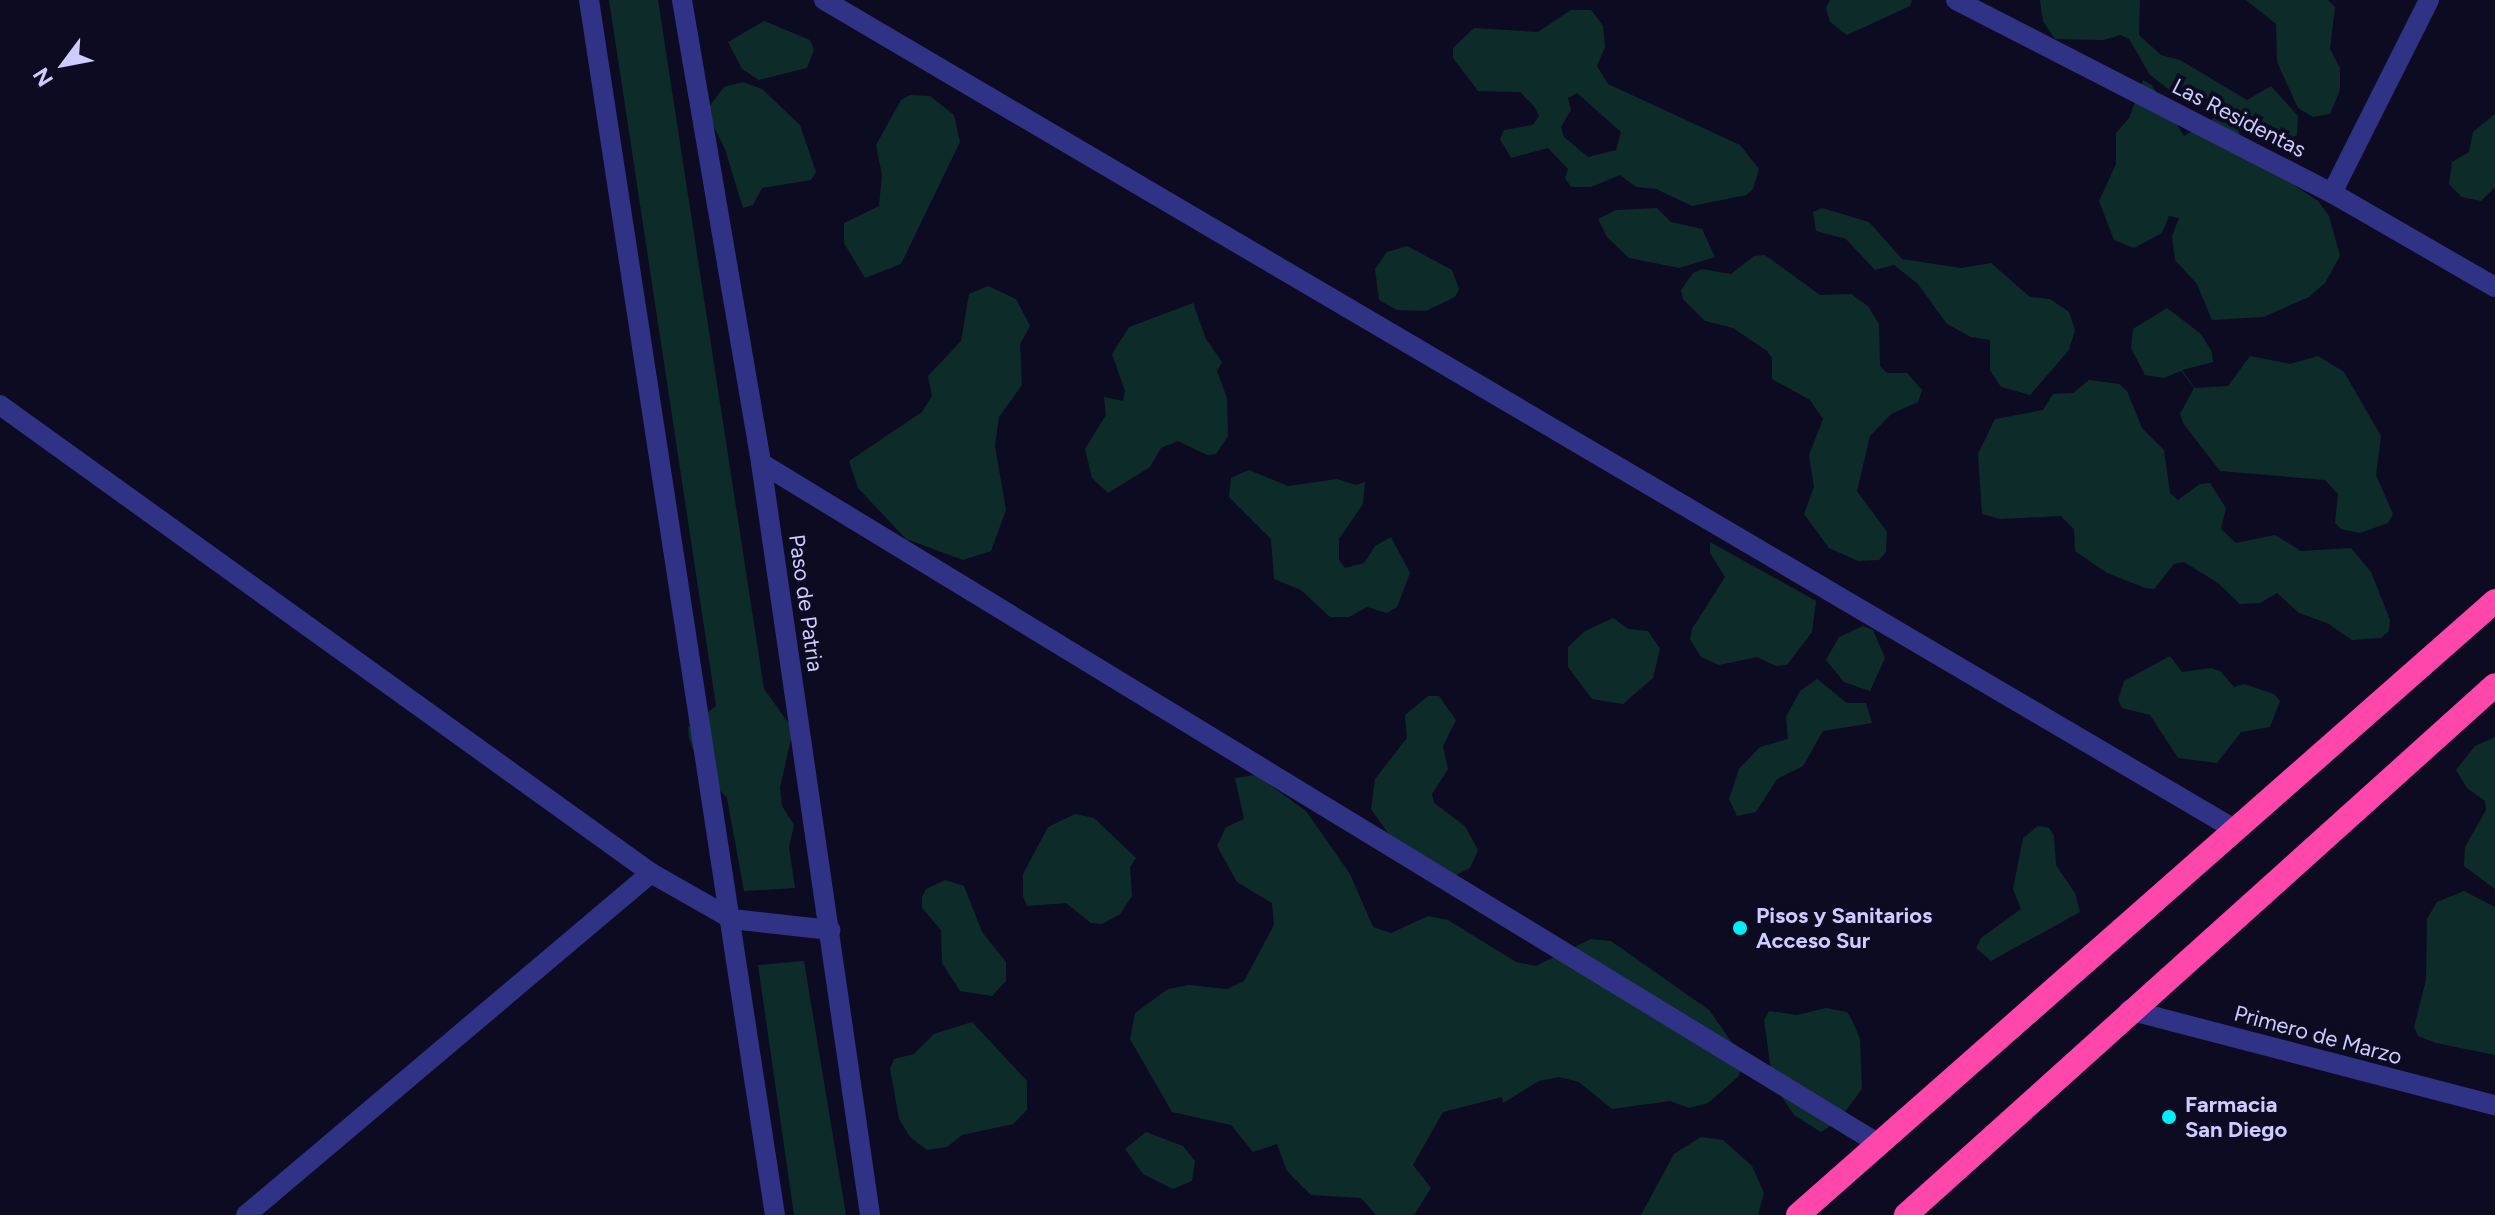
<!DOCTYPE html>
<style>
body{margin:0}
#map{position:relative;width:2495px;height:1215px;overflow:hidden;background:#0d0b21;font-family:Figtree,sans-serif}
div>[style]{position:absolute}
.green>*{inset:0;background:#0d2c29}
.minor>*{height:20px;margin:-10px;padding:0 10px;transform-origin:10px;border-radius:10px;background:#303385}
.highway>*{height:24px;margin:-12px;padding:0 12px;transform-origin:12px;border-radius:12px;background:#ff46ab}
.dots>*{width:22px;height:22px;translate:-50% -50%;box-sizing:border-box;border:4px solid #0d0b21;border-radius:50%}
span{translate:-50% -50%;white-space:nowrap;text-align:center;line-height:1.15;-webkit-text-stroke:8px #0d0b21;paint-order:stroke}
.street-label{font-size:22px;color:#cdcbff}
.poi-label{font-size:22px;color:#cdcbff;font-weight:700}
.left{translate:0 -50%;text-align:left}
.north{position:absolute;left:24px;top:24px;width:80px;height:80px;-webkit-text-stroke:6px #0d0b21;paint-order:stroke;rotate:238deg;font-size:22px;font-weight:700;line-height:32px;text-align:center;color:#cdcbff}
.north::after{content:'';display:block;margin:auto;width:28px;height:36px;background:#cdcbff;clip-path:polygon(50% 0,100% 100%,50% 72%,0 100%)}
</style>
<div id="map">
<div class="green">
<div style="clip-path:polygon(609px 0,658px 0,764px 689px,793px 729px,780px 788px,782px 806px,794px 825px,789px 847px,795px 888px,744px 891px,727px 798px,699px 768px,689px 737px,688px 727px,716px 706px)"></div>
<div style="clip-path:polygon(1830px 0,1912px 0,1910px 6px,1847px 35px,1830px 22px,1826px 8px)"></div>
<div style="clip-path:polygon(2040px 0,2140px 0,2139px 35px,2161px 55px,2180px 60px,2247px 100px,2271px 86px,2298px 116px,2297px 135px,2281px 144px,2212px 98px,2183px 100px,2150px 75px,2129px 39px,2120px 35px,2104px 40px,2055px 39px,2043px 21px)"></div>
<div style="clip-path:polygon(2246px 0,2328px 0,2335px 7px,2330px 49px,2340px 68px,2340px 90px,2330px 114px,2313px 117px,2298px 108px,2277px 62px,2276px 24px)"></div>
<div style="clip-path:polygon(evenodd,1571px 10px,1591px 10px,1603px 26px,1605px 47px,1597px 66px,1608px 84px,1740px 145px,1759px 169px,1753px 189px,1746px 195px,1692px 206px,1656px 189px,1636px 187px,1620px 175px,1591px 187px,1571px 187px,1565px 178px,1568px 169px,1548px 148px,1511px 158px,1500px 139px,1504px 130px,1533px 125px,1539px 116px,1534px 106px,1520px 92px,1478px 91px,1453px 58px,1453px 48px,1474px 28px,1538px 32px,1571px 10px,1577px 93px,1621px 132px,1616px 150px,1588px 157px,1564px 137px,1561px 127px,1571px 110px,1568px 98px,1577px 93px)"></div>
<div style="clip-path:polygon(764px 21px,810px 40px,814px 50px,807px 68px,759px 80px,742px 69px,728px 42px)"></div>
<div style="clip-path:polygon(2143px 80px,2152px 85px,2184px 136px,2219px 115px,2229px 116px,2237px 123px,2244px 152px,2318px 201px,2329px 216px,2340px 256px,2325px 283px,2309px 297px,2263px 317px,2212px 320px,2197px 284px,2175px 260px,2172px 236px,2179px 218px,2169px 216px,2162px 233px,2134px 248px,2114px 240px,2099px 201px,2116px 164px,2116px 133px,2129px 118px)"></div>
<div style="clip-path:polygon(743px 82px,762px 89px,800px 125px,816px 172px,811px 180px,762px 188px,753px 205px,743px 208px,725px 149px,706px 111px,724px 87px)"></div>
<div style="clip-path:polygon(910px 95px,930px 96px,954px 115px,960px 142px,901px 264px,865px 278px,844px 243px,844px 223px,879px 206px,882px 175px,876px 145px,901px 100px)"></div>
<div style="clip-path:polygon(2495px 114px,2495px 187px,2481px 201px,2462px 197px,2449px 184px,2452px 162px,2469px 152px,2473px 132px)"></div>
<div style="clip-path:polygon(1657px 208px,1671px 222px,1702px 229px,1715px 257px,1679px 268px,1629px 258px,1607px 237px,1598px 219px,1616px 210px)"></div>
<div style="clip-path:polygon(1822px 208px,1869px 222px,1902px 259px,1961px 268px,1991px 263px,2030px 297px,2050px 299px,2069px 312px,2075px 330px,2069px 350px,2030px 395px,2001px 387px,1990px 370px,1990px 340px,1971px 337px,1947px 324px,1918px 284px,1894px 265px,1875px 270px,1846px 239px,1816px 231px,1813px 212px)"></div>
<div style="clip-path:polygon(1407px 246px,1452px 270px,1459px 289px,1455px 297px,1426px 311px,1397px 310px,1379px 300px,1375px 269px,1387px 252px)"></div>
<div style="clip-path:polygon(1765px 255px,1820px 295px,1851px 294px,1868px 306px,1879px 324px,1880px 366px,1887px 373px,1907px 373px,1922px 390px,1918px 402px,1891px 414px,1870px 436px,1857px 491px,1887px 532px,1886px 552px,1879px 560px,1858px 561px,1829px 548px,1804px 514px,1814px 487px,1809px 455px,1823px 419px,1810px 400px,1772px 379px,1772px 358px,1767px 351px,1733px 328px,1705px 321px,1683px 299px,1681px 290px,1693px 273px,1702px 269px,1731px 274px,1754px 256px)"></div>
<div style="clip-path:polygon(988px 286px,1016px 299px,1030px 326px,1020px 344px,1022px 385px,999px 417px,995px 446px,1006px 510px,991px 551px,963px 560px,906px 539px,858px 488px,849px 461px,922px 412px,932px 396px,928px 376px,961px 341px,969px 294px)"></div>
<div style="clip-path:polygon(1193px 303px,1206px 339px,1222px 362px,1217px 371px,1227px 398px,1228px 436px,1216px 454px,1207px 455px,1178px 441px,1161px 448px,1150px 467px,1108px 493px,1092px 478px,1085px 449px,1106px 415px,1104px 397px,1123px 401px,1125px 391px,1112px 354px,1129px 327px)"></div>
<div style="clip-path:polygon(2167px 308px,2201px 334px,2212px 352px,2213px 362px,2182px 370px,2195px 388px,2228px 386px,2250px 356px,2290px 364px,2318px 356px,2344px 372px,2381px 436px,2376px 475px,2393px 514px,2388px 523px,2360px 533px,2341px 529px,2335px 523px,2338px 494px,2325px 480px,2220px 471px,2183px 423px,2180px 414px,2194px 388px,2181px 371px,2164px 378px,2145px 375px,2131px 348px,2133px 329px)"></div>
<div style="clip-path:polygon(2089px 380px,2119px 384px,2127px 391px,2142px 428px,2164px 450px,2170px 493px,2178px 500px,2200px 484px,2210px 483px,2226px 508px,2221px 529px,2236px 543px,2275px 535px,2301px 551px,2351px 548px,2371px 572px,2390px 620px,2389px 631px,2381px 638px,2352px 640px,2327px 623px,2299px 613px,2277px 593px,2260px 603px,2240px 604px,2218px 583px,2184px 562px,2174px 564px,2154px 589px,2145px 588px,2107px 573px,2075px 551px,2074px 529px,2061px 516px,2000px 519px,1982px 514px,1978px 454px,1995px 419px,2043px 410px,2053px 394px,2073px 393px)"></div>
<div style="clip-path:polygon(1249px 470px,1288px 486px,1337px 479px,1356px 485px,1365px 482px,1363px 504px,1339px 539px,1339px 560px,1345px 568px,1364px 563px,1375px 546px,1391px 537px,1410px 573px,1397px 607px,1387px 613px,1367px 607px,1349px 617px,1330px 617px,1301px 590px,1274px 579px,1271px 539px,1229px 497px,1231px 478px)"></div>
<div style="clip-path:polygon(1710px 542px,1816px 601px,1812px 632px,1787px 665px,1776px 666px,1757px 657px,1719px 665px,1701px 657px,1690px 639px,1692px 629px,1725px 577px,1710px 553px)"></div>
<div style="clip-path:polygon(1613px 618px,1628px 629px,1648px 631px,1660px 649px,1653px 678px,1623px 704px,1592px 699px,1568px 667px,1568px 647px,1585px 631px)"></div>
<div style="clip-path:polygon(1863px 626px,1873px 630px,1885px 658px,1870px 691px,1844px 682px,1826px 660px,1839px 637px)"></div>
<div style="clip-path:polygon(2170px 656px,2182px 672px,2211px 668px,2220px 671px,2234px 687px,2244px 684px,2274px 694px,2280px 701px,2270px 727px,2241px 732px,2217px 763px,2178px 758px,2150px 715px,2122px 708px,2118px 700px,2124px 681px)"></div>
<div style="clip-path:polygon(1817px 679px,1847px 703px,1866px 703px,1872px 723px,1823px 731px,1803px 766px,1777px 779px,1756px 812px,1737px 816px,1729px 799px,1739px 769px,1760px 747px,1788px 739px,1786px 717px,1800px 691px)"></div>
<div style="clip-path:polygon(1428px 696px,1439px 696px,1456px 720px,1443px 746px,1448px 769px,1432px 794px,1434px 803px,1465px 826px,1478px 850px,1470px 868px,1452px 877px,1395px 843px,1371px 809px,1375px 779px,1407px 738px,1405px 715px)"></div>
<div style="clip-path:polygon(2495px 737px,2495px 889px,2464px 866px,2465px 847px,2486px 810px,2485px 801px,2467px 788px,2456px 770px,2475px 746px)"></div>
<div style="clip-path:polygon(1256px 775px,1306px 811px,1350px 874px,1373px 927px,1391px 933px,1428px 916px,1448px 920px,1516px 962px,1536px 966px,1591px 939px,1611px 941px,1709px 1010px,1743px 1058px,1739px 1076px,1708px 1103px,1689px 1108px,1670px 1101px,1612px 1109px,1579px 1082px,1559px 1077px,1539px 1081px,1503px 1103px,1502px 1097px,1443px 1112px,1413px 1165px,1431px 1188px,1414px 1215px,1376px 1215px,1361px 1198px,1311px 1195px,1287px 1171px,1277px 1144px,1253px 1152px,1231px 1125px,1172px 1112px,1130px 1039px,1135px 1013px,1168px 989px,1189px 985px,1227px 989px,1244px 981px,1274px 925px,1272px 903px,1237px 882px,1217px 846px,1226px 827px,1244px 819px,1235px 778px)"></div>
<div style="clip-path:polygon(1075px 814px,1094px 818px,1136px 858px,1130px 867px,1132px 896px,1120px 914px,1102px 924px,1091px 923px,1066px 903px,1027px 906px,1023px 896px,1023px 874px,1048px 827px)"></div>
<div style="clip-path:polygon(2038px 826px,2049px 828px,2054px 836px,2056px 865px,2075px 893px,2080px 912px,1991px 961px,1976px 948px,1981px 938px,2021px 909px,2013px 889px,2023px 838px)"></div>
<div style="clip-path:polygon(945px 880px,964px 886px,982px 932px,1006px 962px,1006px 981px,992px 996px,960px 991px,942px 963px,941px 930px,922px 908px,922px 897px,926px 889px)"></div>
<div style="clip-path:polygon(2464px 891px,2495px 907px,2495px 1055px,2436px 1043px,2418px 1036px,2414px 1027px,2426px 980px,2427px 919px,2437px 902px)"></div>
<div style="clip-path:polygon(804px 961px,846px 1215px,794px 1215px,758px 965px)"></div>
<div style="clip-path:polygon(1826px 1008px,1847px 1012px,1852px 1020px,1860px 1039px,1862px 1089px,1838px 1121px,1821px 1132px,1794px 1115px,1782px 1097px,1772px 1077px,1764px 1020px,1769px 1011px,1797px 1015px)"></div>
<div style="clip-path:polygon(972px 1022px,1027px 1081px,1027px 1110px,1013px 1124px,962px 1135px,947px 1147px,927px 1150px,910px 1137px,899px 1119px,890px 1068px,894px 1059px,914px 1054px,934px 1034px)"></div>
<div style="clip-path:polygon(1146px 1132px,1183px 1146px,1195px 1161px,1192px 1181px,1173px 1189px,1143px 1174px,1125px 1149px)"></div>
<div style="clip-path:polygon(1701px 1137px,1723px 1140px,1752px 1166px,1764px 1193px,1758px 1215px,1641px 1215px,1674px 1154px)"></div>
</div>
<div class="minor">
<div style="left:589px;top:0;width:1229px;rotate:81.3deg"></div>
<div style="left:682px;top:0;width:470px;rotate:80.3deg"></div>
<div style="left:761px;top:463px;width:760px;rotate:81.75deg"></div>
<div style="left:824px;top:0;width:1638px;rotate:30.45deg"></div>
<div style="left:1956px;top:0;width:423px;rotate:27.2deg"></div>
<div style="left:2332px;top:193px;width:188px;rotate:30deg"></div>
<div style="left:2332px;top:193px;width:216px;rotate:-63.3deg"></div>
<div style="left:0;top:405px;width:802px;rotate:35.71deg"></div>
<div style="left:651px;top:873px;width:93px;rotate:29.6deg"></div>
<div style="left:732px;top:919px;width:99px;rotate:6.4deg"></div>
<div style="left:761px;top:463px;width:1309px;rotate:31.35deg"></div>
<div style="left:2129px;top:1010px;width:378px;rotate:14.6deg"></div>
<div style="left:246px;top:1215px;width:530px;rotate:-40.18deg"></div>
</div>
<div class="highway">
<div style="left:1798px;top:1215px;width:929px;rotate:-41.38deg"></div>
<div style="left:1906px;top:1215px;width:792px;rotate:-41.98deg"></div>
</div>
<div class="dots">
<div style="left:1740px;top:928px;background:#00eef6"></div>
<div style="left:2169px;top:1117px;background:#00eef6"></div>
</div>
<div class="street-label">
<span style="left:2239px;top:118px;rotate:27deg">Las Residentas</span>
<span style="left:806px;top:603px;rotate:82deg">Paso de Patria</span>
<span style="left:2318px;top:1035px;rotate:15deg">Primero de Marzo</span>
</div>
<div class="poi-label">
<span class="left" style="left:1756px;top:928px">Pisos y Sanitarios<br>Acceso Sur</span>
<span class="left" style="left:2185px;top:1117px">Farmacia<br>San Diego</span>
</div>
<div class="north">N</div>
</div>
